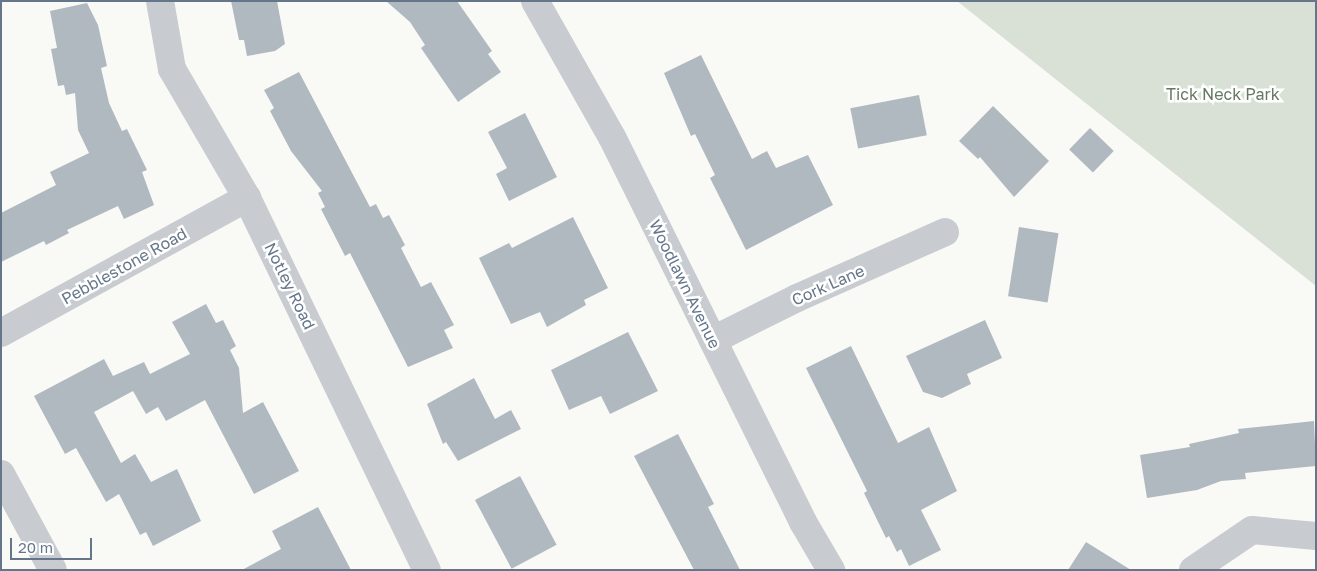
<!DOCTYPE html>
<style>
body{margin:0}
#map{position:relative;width:1317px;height:571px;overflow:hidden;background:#f9f9f6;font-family:"Golos Text",sans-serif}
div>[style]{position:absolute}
.green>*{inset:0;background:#d9e1d6}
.building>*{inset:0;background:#b1b9c0;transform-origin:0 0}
.minor>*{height:28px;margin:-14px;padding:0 14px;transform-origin:14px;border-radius:14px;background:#c8ccd0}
span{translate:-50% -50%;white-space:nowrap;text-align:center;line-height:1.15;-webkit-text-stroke:5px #fff;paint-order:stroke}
.park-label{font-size:16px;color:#647a60}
.street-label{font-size:16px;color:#65768a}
.frame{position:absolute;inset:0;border:2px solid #65768a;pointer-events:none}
.scale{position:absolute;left:10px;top:538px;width:82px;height:22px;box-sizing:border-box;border:2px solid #65768a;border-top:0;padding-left:6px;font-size:15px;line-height:18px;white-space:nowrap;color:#65768a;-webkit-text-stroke:4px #fff;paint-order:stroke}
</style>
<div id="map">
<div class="green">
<div style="clip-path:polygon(957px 1px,1316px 1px,1316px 286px)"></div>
</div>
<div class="building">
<div style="clip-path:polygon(231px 1px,277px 1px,285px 44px,275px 51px,247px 56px,244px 40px,239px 40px)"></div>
<div style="clip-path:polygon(386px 1px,457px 1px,492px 51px,488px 54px,501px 72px,458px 102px,421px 48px,425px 45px,410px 22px)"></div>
<div style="clip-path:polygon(87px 3px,98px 25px,107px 66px,101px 68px,109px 103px,122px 131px,127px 129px,147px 170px,142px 172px,154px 205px,124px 219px,118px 206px,67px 230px,69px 233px,46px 245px,44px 241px,1px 262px,1px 213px,56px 185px,50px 172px,89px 153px,78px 130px,75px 93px,66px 95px,64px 85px,58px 86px,51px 49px,57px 48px,50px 11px)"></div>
<div style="clip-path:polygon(701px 55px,752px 159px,767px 151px,776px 168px,808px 155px,833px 205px,746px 250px,710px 178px,715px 175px,695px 134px,691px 136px,664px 73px)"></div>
<div style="clip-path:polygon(299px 72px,370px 207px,376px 204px,383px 218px,389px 215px,405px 245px,401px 248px,421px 287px,431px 282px,454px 325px,444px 330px,453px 348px,408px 367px,350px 253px,345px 256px,321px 209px,325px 207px,318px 193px,322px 191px,291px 151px,270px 111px,274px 108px,264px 90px)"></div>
<div style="left:919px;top:95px;width:41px;height:70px;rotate:79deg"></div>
<div style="clip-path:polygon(993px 106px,1049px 161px,1014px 197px,980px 157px,978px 159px,959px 141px)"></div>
<div style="clip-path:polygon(525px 113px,557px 177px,509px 201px,496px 174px,507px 168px,488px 132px)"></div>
<div style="left:1090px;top:128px;width:33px;height:30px;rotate:44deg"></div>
<div style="clip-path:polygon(573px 217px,608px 288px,584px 300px,586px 305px,547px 327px,540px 312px,511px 324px,479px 258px,509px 243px,512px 248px)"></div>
<div style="left:1019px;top:227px;width:40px;height:70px;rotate:9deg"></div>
<div style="clip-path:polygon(206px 304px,216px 323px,223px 320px,236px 346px,230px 350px,239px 368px,243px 413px,263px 402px,299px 471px,254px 494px,205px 400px,166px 421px,158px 407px,146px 414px,133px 391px,94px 412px,121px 463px,135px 454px,151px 482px,177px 469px,201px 521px,153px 546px,146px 532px,140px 535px,119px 494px,106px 502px,76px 448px,65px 454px,34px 396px,104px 359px,113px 376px,144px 362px,150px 374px,190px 354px,172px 322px)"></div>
<div style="clip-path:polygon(985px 320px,1002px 358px,967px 374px,971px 384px,942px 398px,923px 392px,906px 356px)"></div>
<div style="clip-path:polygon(628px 332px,658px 391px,610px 414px,601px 396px,569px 410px,551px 370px)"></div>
<div style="clip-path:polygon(851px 346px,898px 443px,929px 427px,957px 491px,921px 510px,941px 550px,909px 566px,901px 549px,897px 552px,889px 536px,886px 538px,864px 493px,867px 491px,806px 368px)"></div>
<div style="clip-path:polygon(474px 378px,495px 419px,511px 410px,521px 429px,458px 461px,446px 442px,443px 444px,427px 404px)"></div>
<div style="clip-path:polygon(1314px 421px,1316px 466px,1245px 473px,1246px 479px,1221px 481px,1197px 490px,1147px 498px,1140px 455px,1190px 447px,1189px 444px,1239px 433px,1238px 429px)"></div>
<div style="clip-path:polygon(678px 434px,714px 504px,708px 507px,740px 570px,694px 570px,634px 456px)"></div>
<div style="left:520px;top:476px;width:78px;height:51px;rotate:62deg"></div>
<div style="clip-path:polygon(318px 507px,351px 570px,242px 570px,281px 549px,272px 531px)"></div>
<div style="clip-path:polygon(1086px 542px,1131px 570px,1068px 570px)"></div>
</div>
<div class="minor">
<div style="left:160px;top:1px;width:69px;rotate:80deg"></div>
<div style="left:172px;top:69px;width:149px;rotate:59.8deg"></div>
<div style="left:247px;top:198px;width:413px;rotate:64.2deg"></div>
<div style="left:535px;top:1px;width:156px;rotate:60.5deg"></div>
<div style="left:612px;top:137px;width:430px;rotate:63.6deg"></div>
<div style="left:803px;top:522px;width:56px;rotate:59.7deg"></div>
<div style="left:1px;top:333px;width:281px;rotate:-28.8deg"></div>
<div style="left:713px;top:340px;width:94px;rotate:-26.6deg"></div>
<div style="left:797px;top:298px;width:162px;rotate:-24deg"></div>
<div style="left:1px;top:474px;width:109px;rotate:61.6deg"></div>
<div style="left:1193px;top:570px;width:71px;rotate:-34.1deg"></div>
<div style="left:1252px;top:530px;width:64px;rotate:5.4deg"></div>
</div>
<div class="park-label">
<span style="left:1223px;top:94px">Tick Neck Park</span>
</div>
<div class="street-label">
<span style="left:124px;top:266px;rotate:-29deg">Pebblestone Road</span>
<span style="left:685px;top:284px;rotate:64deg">Woodlawn Avenue</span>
<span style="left:828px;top:285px;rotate:-24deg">Cork Lane</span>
<span style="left:290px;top:286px;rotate:64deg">Notley Road</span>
</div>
<div class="frame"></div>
<div class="scale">20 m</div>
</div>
